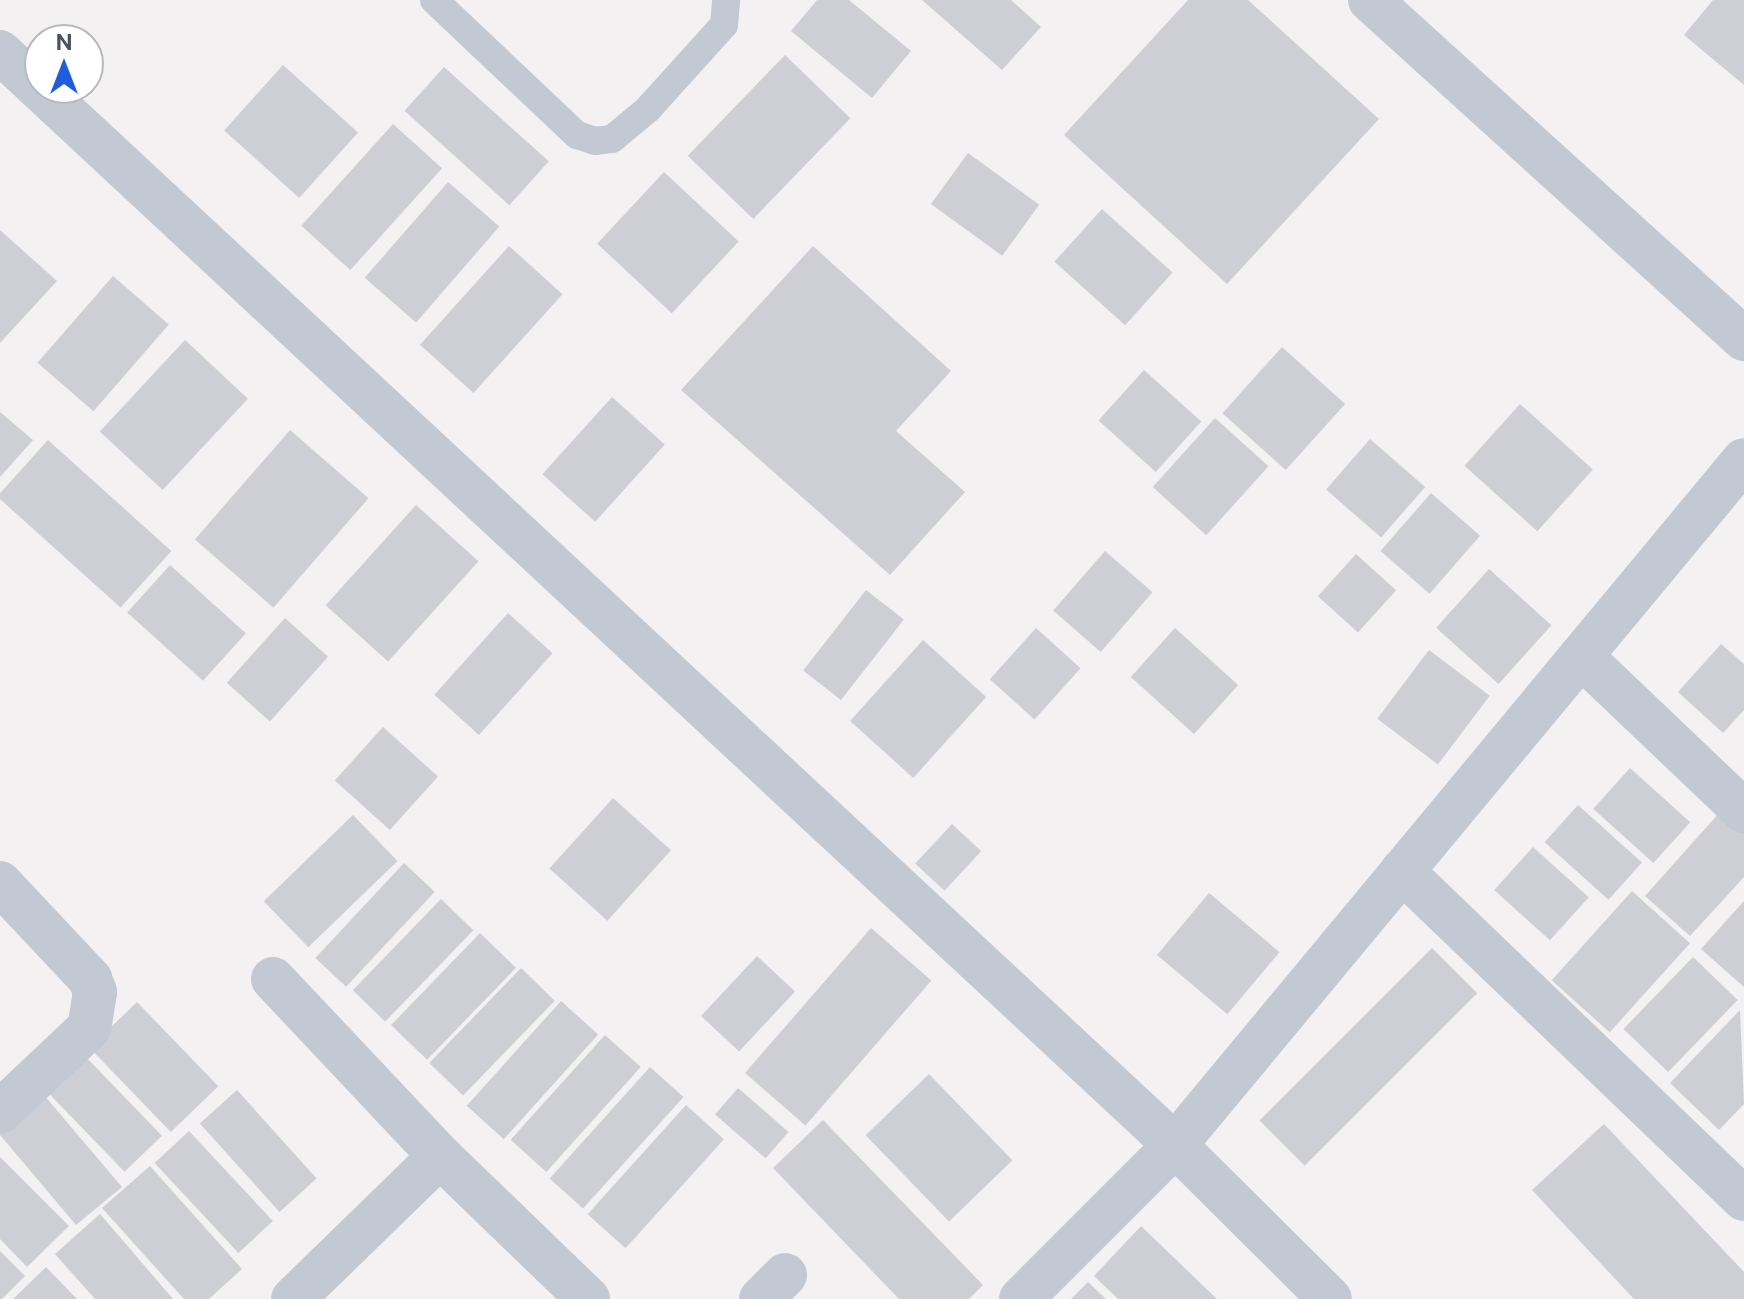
<!DOCTYPE html>
<style>
body{margin:0}
#map{position:relative;width:1744px;height:1299px;overflow:hidden;background:#f3f1f1;font-family:"Public Sans",sans-serif}
div>[style]{position:absolute}
.building>*{inset:0;background:#cecfd5;transform-origin:0 0}
.service>*{height:28px;margin:-14px;padding:0 14px;transform-origin:14px;border-radius:14px;background:#c2c9d2}
.minor>*{height:44px;margin:-22px;padding:0 22px;transform-origin:22px;border-radius:22px;background:#c2c9d2}
span{translate:-50% -50%;white-space:nowrap;text-align:center;line-height:1.15;-webkit-text-stroke:6px #fff;paint-order:stroke}
.north{position:absolute;left:24px;top:24px;width:80px;height:80px;box-sizing:border-box;background:#fff;border:2px solid #b6babf;border-radius:50%;rotate:0deg;font-size:22px;font-weight:700;line-height:32px;text-align:center;color:#49525e}
.north::after{content:'';display:block;margin:auto;width:28px;height:36px;background:#205dde;clip-path:polygon(50% 0,100% 100%,50% 72%,0 100%)}
</style>
<div id="map">
<div class="building">
<div style="clip-path:polygon(817px 0,849px 0,911px 51px,872px 98px,791px 31px)"></div>
<div style="clip-path:polygon(922px 0,1011px 0,1041px 27px,1002px 70px)"></div>
<div style="clip-path:polygon(1188px 0,1248px 0,1379px 119px,1227px 284px,1064px 135px)"></div>
<div style="clip-path:polygon(1713px 0,1744px 0,1744px 85px,1684px 35px)"></div>
<div style="left:785px;top:55px;width:91px;height:140px;rotate:44deg"></div>
<div style="left:283px;top:65px;width:101px;height:88px;rotate:42deg"></div>
<div style="left:444px;top:67px;width:141px;height:59px;rotate:42deg"></div>
<div style="left:393px;top:124px;width:66px;height:137px;rotate:42deg"></div>
<div style="left:968px;top:153px;width:88px;height:63px;rotate:36deg"></div>
<div style="left:664px;top:172px;width:102px;height:98px;rotate:43deg"></div>
<div style="left:448px;top:182px;width:68px;height:127px;rotate:41deg"></div>
<div style="left:1102px;top:209px;width:95px;height:71px;rotate:42deg"></div>
<div style="clip-path:polygon(0 230px,57px 281px,0 343px)"></div>
<div style="left:509px;top:246px;width:72px;height:133px;rotate:42deg"></div>
<div style="clip-path:polygon(813px 246px,951px 371px,896px 431px,965px 492px,890px 575px,681px 390px)"></div>
<div style="left:113px;top:276px;width:74px;height:115px;rotate:41deg"></div>
<div style="left:185px;top:340px;width:86px;height:125px;rotate:43deg"></div>
<div style="left:1282px;top:347px;width:85px;height:89px;rotate:42deg"></div>
<div style="left:1144px;top:370px;width:77px;height:68px;rotate:42deg"></div>
<div style="left:612px;top:397px;width:71px;height:104px;rotate:42deg"></div>
<div style="left:1520px;top:404px;width:98px;height:83px;rotate:42deg"></div>
<div style="clip-path:polygon(0 412px,33px 440px,0 477px)"></div>
<div style="left:1215px;top:418px;width:72px;height:93px;rotate:42deg"></div>
<div style="left:290px;top:430px;width:104px;height:145px;rotate:41deg"></div>
<div style="left:1370px;top:439px;width:73px;height:67px;rotate:41deg"></div>
<div style="left:48px;top:440px;width:166px;height:76px;rotate:42deg"></div>
<div style="left:1431px;top:493px;width:65px;height:77px;rotate:41deg"></div>
<div style="left:416px;top:505px;width:84px;height:135px;rotate:42deg"></div>
<div style="left:1105px;top:551px;width:63px;height:79px;rotate:41deg"></div>
<div style="left:1356px;top:554px;width:54px;height:57px;rotate:42deg"></div>
<div style="left:170px;top:565px;width:102px;height:64px;rotate:42deg"></div>
<div style="left:1489px;top:569px;width:84px;height:79px;rotate:42deg"></div>
<div style="left:866px;top:590px;width:48px;height:102px;rotate:38deg"></div>
<div style="left:508px;top:613px;width:60px;height:110px;rotate:42deg"></div>
<div style="left:285px;top:618px;width:58px;height:87px;rotate:42deg"></div>
<div style="left:1036px;top:628px;width:60px;height:69px;rotate:42deg"></div>
<div style="left:1175px;top:628px;width:85px;height:66px;rotate:42deg"></div>
<div style="left:923px;top:640px;width:85px;height:109px;rotate:42deg"></div>
<div style="clip-path:polygon(1721px 644px,1744px 664px,1744px 710px,1723px 733px,1678px 692px)"></div>
<div style="left:1429px;top:650px;width:76px;height:86px;rotate:37deg"></div>
<div style="left:383px;top:727px;width:74px;height:72px;rotate:42deg"></div>
<div style="left:1630px;top:768px;width:81px;height:55px;rotate:42deg"></div>
<div style="left:613px;top:798px;width:78px;height:95px;rotate:42deg"></div>
<div style="left:1578px;top:805px;width:86px;height:50px;rotate:42deg"></div>
<div style="clip-path:polygon(1720px 812px,1744px 833px,1744px 877px,1690px 936px,1645px 896px)"></div>
<div style="left:353px;top:815px;width:64px;height:124px;rotate:46deg"></div>
<div style="left:952px;top:824px;width:40px;height:54px;rotate:43deg"></div>
<div style="left:1533px;top:847px;width:75px;height:58px;rotate:42deg"></div>
<div style="left:404px;top:863px;width:42px;height:130px;rotate:43deg"></div>
<div style="left:1632px;top:891px;width:78px;height:120px;rotate:42deg"></div>
<div style="left:1209px;top:893px;width:92px;height:81px;rotate:40deg"></div>
<div style="left:441px;top:899px;width:45px;height:127px;rotate:44deg"></div>
<div style="clip-path:polygon(1744px 901px,1744px 987px,1701px 949px)"></div>
<div style="left:871px;top:928px;width:80px;height:192px;rotate:41deg"></div>
<div style="left:480px;top:933px;width:50px;height:128px;rotate:44deg"></div>
<div style="left:1432px;top:948px;width:64px;height:244px;rotate:45deg"></div>
<div style="left:757px;top:956px;width:52px;height:82px;rotate:43deg"></div>
<div style="left:1693px;top:957px;width:62px;height:100px;rotate:44deg"></div>
<div style="left:521px;top:968px;width:47px;height:132px;rotate:44deg"></div>
<div style="left:561px;top:1001px;width:50px;height:141px;rotate:42deg"></div>
<div style="left:137px;top:1002px;width:117px;height:66px;rotate:46deg"></div>
<div style="clip-path:polygon(1740px 1010px,1744px 1104px,1719px 1130px,1670px 1083px)"></div>
<div style="left:605px;top:1035px;width:48px;height:141px;rotate:42deg"></div>
<div style="left:82px;top:1053px;width:115px;height:52px;rotate:46deg"></div>
<div style="left:650px;top:1067px;width:45px;height:150px;rotate:42deg"></div>
<div style="left:929px;top:1074px;width:120px;height:88px;rotate:46deg"></div>
<div style="clip-path:polygon(38px 1088px,122px 1187px,76px 1225px,0 1135px,0 1120px)"></div>
<div style="left:738px;top:1088px;width:67px;height:35px;rotate:41deg"></div>
<div style="left:237px;top:1090px;width:119px;height:50px;rotate:48deg"></div>
<div style="left:686px;top:1105px;width:51px;height:147px;rotate:42deg"></div>
<div style="clip-path:polygon(823px 1120px,983px 1285px,969px 1299px,899px 1299px,773px 1168px)"></div>
<div style="clip-path:polygon(1604px 1124px,1744px 1272px,1744px 1299px,1634px 1299px,1532px 1190px)"></div>
<div style="left:189px;top:1131px;width:123px;height:47px;rotate:47deg"></div>
<div style="clip-path:polygon(0 1157px,69px 1226px,27px 1267px,0 1239px)"></div>
<div style="clip-path:polygon(150px 1166px,242px 1269px,209px 1299px,184px 1299px,102px 1208px)"></div>
<div style="clip-path:polygon(100px 1214px,173px 1299px,95px 1299px,55px 1254px)"></div>
<div style="clip-path:polygon(1141px 1226px,1217px 1299px,1118px 1299px,1094px 1276px)"></div>
<div style="clip-path:polygon(0 1251px,25px 1276px,2px 1299px,0 1299px)"></div>
<div style="clip-path:polygon(46px 1267px,77px 1299px,13px 1299px)"></div>
<div style="clip-path:polygon(1088px 1282px,1106px 1299px,1071px 1299px)"></div>
</div>
<div class="service">
<div style="left:434px;top:0;width:197px;rotate:43.4deg"></div>
<div style="left:577px;top:135px;width:19px;rotate:18deg"></div>
<div style="left:595px;top:141px;width:17px;rotate:-7deg"></div>
<div style="left:612px;top:139px;width:47px;rotate:-39.8deg"></div>
<div style="left:648px;top:109px;width:113px;rotate:-47.9deg"></div>
<div style="left:724px;top:25px;width:25px;rotate:-85deg"></div>
</div>
<div class="minor">
<div style="left:1370px;top:0;width:505px;rotate:42.19deg"></div>
<div style="left:0;top:52px;width:1605px;rotate:42.93deg"></div>
<div style="left:1175px;top:1145px;width:218px;rotate:44.8deg"></div>
<div style="left:1581px;top:656px;width:225px;rotate:43.6deg"></div>
<div style="left:1402px;top:871px;width:474px;rotate:43.8deg"></div>
<div style="left:0;top:883px;width:132px;rotate:46.8deg"></div>
<div style="left:90px;top:979px;width:14px;rotate:69deg"></div>
<div style="left:95px;top:992px;width:36px;rotate:99deg"></div>
<div style="left:89px;top:1028px;width:122px;rotate:136.7deg"></div>
<div style="left:273px;top:979px;width:243px;rotate:46.7deg"></div>
<div style="left:293px;top:1299px;width:205px;rotate:-44.2deg"></div>
<div style="left:440px;top:1156px;width:206px;rotate:44deg"></div>
<div style="left:761px;top:1299px;width:34px;rotate:-45deg"></div>
<div style="left:1021px;top:1299px;width:218px;rotate:-45deg"></div>
<div style="left:1175px;top:1145px;width:890px;rotate:-50.29deg"></div>
</div>
<div class="north">N</div>
</div>
